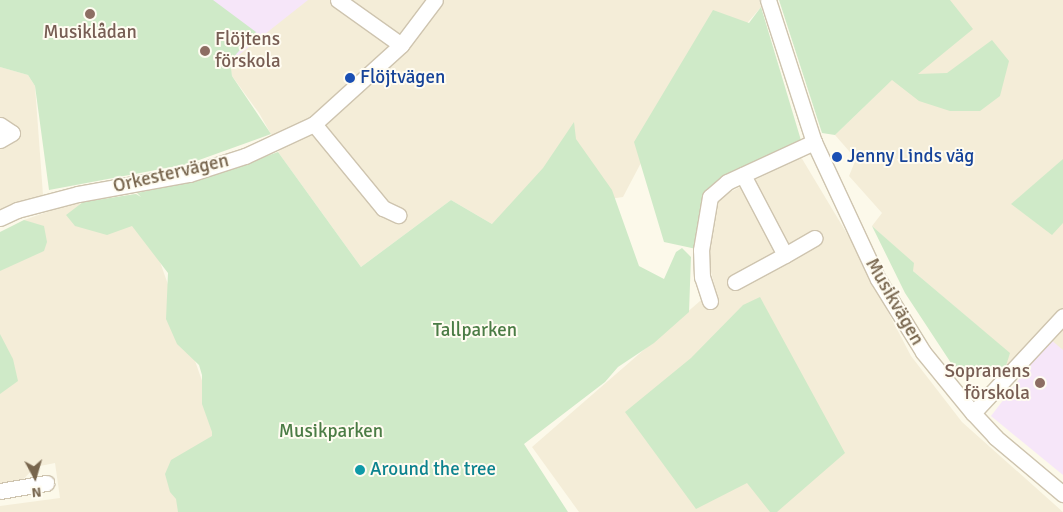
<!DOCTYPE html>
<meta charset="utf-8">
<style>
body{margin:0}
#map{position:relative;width:1063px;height:512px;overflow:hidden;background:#fcf9ea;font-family:Signika,sans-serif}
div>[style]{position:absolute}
.residential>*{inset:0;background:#f4edd8}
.education>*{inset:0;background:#f6e6f9}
.green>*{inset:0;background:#cfeac8}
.roads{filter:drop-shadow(1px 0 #cec4af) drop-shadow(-1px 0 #cec4af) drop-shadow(0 1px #cec4af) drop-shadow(0 -1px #cec4af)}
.minor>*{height:15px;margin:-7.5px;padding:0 7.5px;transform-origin:7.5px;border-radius:7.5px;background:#fff}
.dots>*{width:14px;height:14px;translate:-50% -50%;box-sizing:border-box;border:2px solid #fffcf1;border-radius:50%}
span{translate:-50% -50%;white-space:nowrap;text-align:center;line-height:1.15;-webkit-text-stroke:4px #fffcf1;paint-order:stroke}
.education-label{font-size:19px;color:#785e54}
.left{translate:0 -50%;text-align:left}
.right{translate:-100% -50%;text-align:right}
.transit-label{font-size:19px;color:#164399}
.street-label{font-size:19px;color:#77654d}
.park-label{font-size:19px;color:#4b7c45}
.culture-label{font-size:19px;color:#0d838f}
.north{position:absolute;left:10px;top:452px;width:50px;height:50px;-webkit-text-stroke:4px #fffcf1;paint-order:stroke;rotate:174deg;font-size:14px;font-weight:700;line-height:20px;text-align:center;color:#77654d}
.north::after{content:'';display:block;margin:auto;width:18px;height:22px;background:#77654d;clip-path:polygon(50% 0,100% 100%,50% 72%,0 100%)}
</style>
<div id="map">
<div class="residential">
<div style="clip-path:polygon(213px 0,759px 0,761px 7px,663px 121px,623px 197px,568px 205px,492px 224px,451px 200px,361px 267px,278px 152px,280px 150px,259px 113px,232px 76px)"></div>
<div style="clip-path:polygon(950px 0,1063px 0,1063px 413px,1006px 366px,1009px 353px,913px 271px,913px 263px,872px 226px,882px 213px,849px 176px,856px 159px,835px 135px,909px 63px,895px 45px)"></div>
<div style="clip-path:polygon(0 67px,28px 75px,35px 86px,43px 195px,0 209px)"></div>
<div style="clip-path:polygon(801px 157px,849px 237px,911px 356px,962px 422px,1063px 512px,579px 512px,532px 447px,715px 288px,707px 256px,714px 200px)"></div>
<div style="clip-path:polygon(136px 194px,229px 457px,222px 512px,0 512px,0 506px,60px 498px,55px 463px,35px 467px,19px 484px,0 488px,0 233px,24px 220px,64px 206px)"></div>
</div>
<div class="education">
<div style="clip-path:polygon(122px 0,308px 0,216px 73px)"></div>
<div style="clip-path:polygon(1050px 339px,1063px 350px,1063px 475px,991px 416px)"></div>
</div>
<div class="green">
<div style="clip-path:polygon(0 0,213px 0,256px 32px,230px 61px,232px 76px,271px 134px,188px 164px,49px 190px,35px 86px,28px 75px,0 67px)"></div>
<div style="clip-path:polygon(779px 0,950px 0,973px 29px,918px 74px,947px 73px,992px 40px,1009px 61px,1000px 96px,980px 111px,950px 111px,919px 101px,892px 80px,835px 135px,822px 133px)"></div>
<div style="clip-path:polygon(761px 7px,803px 147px,717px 188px,701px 250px,664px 242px,634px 142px,713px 10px,749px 23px)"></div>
<div style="clip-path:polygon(574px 122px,576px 139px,612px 190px,639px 266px,664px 279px,676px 252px,682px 248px,691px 257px,689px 312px,654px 343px,618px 367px,605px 382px,524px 444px,568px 512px,178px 512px,176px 499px,170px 492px,165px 474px,171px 460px,212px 436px,212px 432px,202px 404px,202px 375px,199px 365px,177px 344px,166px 319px,168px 273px,132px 226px,107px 235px,75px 226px,66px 215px,83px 202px,136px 194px,141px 197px,137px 193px,195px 181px,278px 152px,361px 267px,451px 200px,492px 224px,543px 168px)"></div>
<div style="clip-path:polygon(1063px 159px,1063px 223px,1052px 235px,1011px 204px)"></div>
<div style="clip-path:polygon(24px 220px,44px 226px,47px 242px,44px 251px,0 271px,0 232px)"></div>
<div style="clip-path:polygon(872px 226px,914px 263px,913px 271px,1010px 353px,1006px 366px,986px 378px,953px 366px,905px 293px)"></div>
<div style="clip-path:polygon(760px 297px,845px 453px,777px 512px,770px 512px,747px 483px,696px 509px,625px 412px,691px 358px,743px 305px)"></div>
<div style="clip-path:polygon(0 334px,13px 359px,18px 381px,0 394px)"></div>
</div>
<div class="roads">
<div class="minor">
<div style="left:338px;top:0;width:77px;rotate:35.5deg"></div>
<div style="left:768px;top:0;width:149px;rotate:72.1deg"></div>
<div style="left:814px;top:142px;width:151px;rotate:65deg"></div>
<div style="left:878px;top:279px;width:86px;rotate:58.3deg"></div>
<div style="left:923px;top:352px;width:79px;rotate:50.7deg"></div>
<div style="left:973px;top:413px;width:33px;rotate:47deg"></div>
<div style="left:995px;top:437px;width:89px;rotate:40deg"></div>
<div style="left:314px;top:124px;width:109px;rotate:50.6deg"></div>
<div style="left:383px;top:208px;width:17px;rotate:25deg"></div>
<div style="left:0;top:125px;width:14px;rotate:34deg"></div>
<div style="left:12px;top:133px;width:14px;rotate:150deg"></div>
<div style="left:743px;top:175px;width:90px;rotate:62.3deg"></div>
<div style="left:785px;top:255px;width:34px;rotate:-30deg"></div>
<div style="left:0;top:218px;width:19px;rotate:-25deg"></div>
<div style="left:17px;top:210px;width:63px;rotate:-14.7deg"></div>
<div style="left:78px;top:194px;width:113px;rotate:-10.2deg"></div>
<div style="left:189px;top:174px;width:59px;rotate:-17.8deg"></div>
<div style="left:245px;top:156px;width:76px;rotate:-24.9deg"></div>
<div style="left:314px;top:124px;width:118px;rotate:-42.2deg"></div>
<div style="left:401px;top:45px;width:56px;rotate:-52.9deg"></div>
<div style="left:735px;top:282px;width:57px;rotate:-28.4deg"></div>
<div style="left:710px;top:301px;width:25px;rotate:-108deg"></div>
<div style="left:702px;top:277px;width:27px;rotate:-92deg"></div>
<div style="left:701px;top:250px;width:54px;rotate:-80.4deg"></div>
<div style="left:710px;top:197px;width:23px;rotate:-41deg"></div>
<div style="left:727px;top:182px;width:96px;rotate:-24.7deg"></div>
<div style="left:973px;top:413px;width:132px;rotate:-47.1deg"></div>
<div style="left:0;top:491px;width:47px;rotate:-9.9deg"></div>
</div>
</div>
<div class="dots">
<div style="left:90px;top:14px;background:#8d6e63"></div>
<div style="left:205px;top:51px;background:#8d6e63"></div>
<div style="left:350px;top:78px;background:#1a4fb4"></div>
<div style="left:837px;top:157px;background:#1a4fb4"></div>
<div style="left:1040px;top:383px;background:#8d6e63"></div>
<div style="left:360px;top:470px;background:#0f9aa8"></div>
</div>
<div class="education-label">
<span style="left:90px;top:33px">Musiklådan</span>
<span class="left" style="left:215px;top:51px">Flöjtens<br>förskola</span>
<span class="right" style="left:1030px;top:383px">Sopranens<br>förskola</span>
</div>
<div class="transit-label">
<span class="left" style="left:360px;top:78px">Flöjtvägen</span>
<span class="left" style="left:847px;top:157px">Jenny Linds väg</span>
</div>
<div class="street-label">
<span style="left:171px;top:174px;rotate:-13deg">Orkestervägen</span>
<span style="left:894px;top:302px;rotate:60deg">Musikvägen</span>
</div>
<div class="park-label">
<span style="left:475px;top:331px">Tallparken</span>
<span style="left:331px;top:432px">Musikparken</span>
</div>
<div class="culture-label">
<span class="left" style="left:370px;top:470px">Around the tree</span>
</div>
<div class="north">N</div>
</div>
